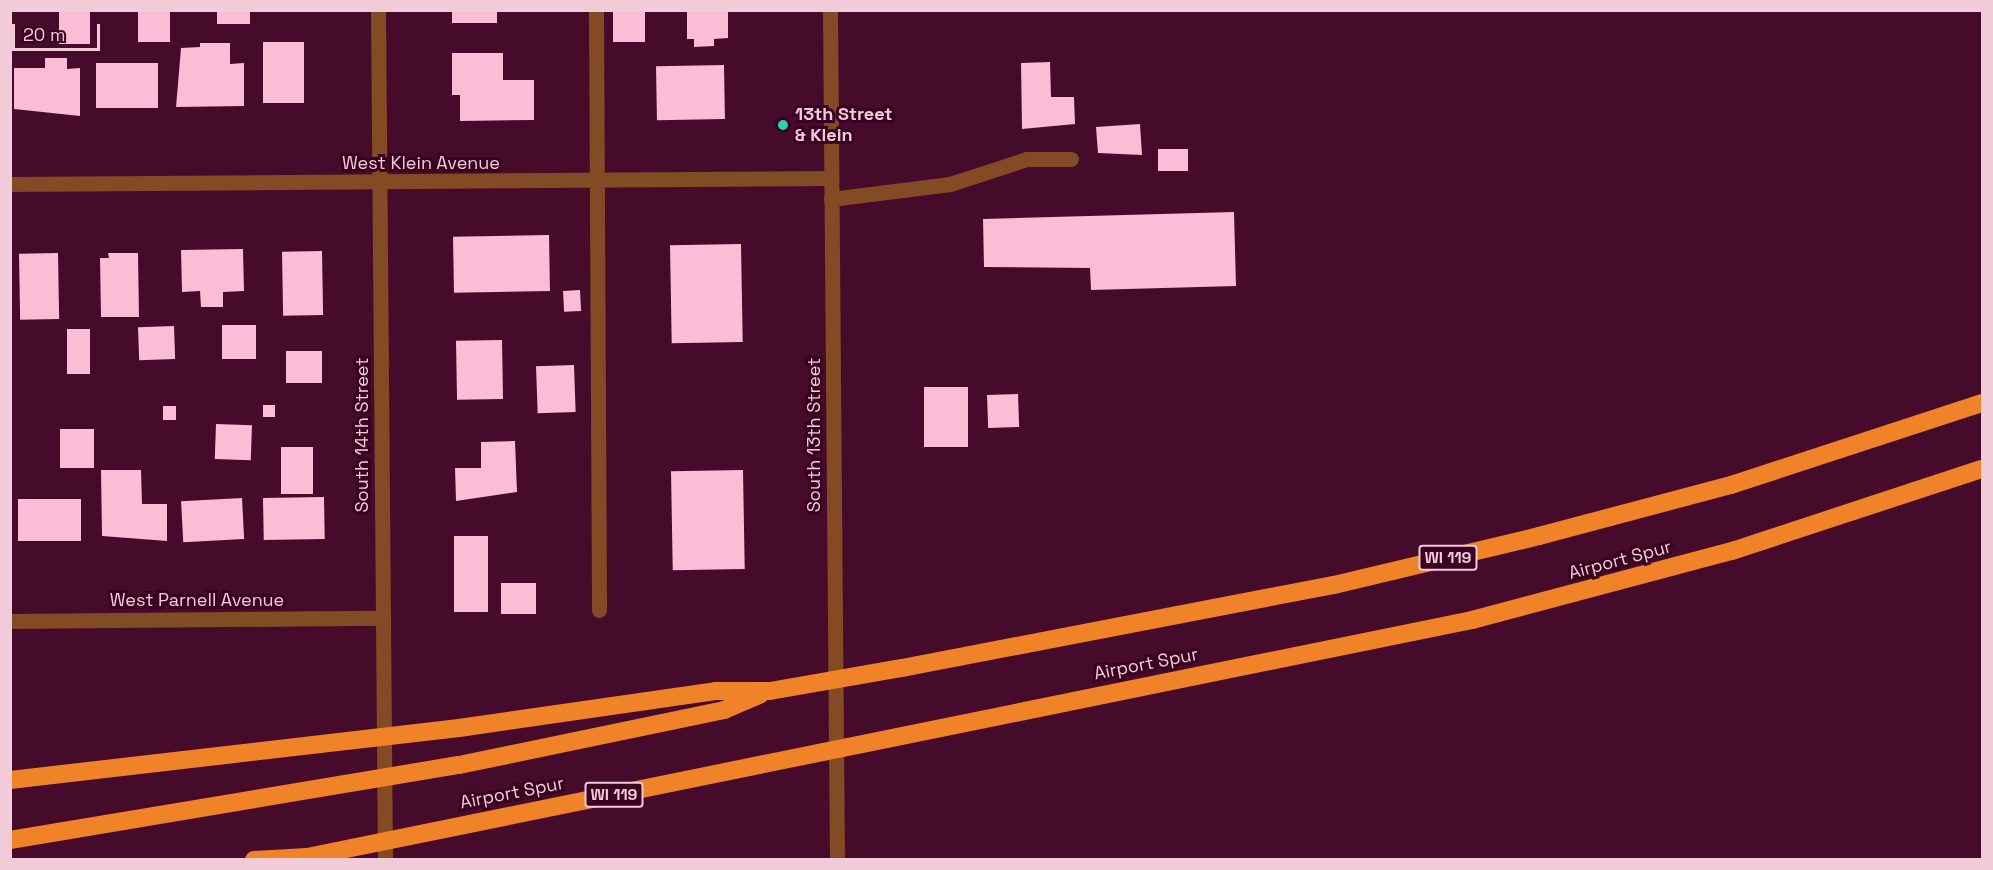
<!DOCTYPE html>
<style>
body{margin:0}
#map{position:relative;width:1993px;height:870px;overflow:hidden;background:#460a2a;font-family:"Space Grotesk",sans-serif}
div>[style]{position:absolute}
.building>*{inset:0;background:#fabdd5;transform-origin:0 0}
.minor>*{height:15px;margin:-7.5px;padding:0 7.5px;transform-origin:7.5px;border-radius:7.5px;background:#824b23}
.highway>*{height:18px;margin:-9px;padding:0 9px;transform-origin:9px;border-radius:9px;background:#f08228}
.dots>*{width:16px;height:16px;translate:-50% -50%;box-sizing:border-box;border:3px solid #3a0020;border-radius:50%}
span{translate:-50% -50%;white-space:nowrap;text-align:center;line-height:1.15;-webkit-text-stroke:6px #3a0020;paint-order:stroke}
.shield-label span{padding:2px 4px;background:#3a0020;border:2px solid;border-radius:4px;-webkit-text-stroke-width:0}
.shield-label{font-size:16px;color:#f2cbd9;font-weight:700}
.poi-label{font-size:18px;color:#f2cbd9;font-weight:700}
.left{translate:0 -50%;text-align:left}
.street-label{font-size:18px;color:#f2cbd9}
.frame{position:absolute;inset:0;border:12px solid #f2cbd9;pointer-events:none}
.scale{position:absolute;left:12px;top:24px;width:88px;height:27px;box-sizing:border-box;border:3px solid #f2cbd9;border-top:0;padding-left:8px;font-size:18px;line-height:21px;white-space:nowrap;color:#f2cbd9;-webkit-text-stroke:4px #3a0020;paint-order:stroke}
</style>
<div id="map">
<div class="building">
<div style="left:59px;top:10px;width:31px;height:34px"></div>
<div style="left:138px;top:10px;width:32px;height:32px"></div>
<div style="left:217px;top:10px;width:33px;height:14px"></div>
<div style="left:452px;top:10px;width:45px;height:13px"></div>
<div style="left:613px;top:10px;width:32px;height:32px"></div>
<div style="clip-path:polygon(687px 10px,728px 10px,728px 38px,714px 39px,714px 46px,694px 47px,694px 39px,687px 39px)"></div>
<div style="left:263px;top:42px;width:41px;height:61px"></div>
<div style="clip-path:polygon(200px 43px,230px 43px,230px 64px,244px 63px,244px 106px,176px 107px,181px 48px,200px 47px)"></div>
<div style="clip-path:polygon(452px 53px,503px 53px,503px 80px,534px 80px,534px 120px,460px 121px,460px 95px,452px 95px)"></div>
<div style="clip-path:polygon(45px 58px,67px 58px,67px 69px,80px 68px,80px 116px,14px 109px,14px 68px,45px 68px)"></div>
<div style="clip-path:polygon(1050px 62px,1051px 97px,1074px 97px,1075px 124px,1022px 129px,1021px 63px)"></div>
<div style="left:158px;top:63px;width:45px;height:62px;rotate:90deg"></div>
<div style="left:724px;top:65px;width:54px;height:68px;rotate:89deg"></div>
<div style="clip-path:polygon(1140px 124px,1142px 155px,1098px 153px,1096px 127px)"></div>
<div style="left:1158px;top:149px;width:30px;height:22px"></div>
<div style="clip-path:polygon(1234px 212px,1236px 286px,1091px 290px,1090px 268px,984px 267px,983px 219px)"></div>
<div style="left:549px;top:235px;width:56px;height:96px;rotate:89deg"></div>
<div style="left:741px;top:244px;width:98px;height:71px;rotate:89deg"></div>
<div style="clip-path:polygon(243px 249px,244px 291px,223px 292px,223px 307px,201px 307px,200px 291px,182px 292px,181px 250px)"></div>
<div style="left:322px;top:251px;width:64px;height:40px;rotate:89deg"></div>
<div style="left:58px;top:253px;width:66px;height:39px;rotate:89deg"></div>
<div style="clip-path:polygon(108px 253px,138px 253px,139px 317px,101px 317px,100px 258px,109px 258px)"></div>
<div style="left:580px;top:290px;width:21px;height:17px;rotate:87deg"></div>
<div style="left:222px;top:325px;width:34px;height:34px"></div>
<div style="left:174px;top:326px;width:33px;height:36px;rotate:88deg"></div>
<div style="left:67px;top:329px;width:23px;height:45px"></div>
<div style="left:502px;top:340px;width:59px;height:46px;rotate:89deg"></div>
<div style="left:286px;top:351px;width:36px;height:32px"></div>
<div style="left:574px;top:365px;width:47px;height:38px;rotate:88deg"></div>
<div style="left:924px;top:387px;width:44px;height:60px"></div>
<div style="left:1018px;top:394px;width:33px;height:31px;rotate:88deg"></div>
<div style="left:263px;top:405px;width:12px;height:12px"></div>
<div style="left:163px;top:406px;width:13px;height:14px"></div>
<div style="left:216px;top:424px;width:36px;height:35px;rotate:2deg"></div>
<div style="left:60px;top:429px;width:34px;height:39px"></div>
<div style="clip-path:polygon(515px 441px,517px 492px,456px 501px,455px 468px,481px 468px,481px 442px)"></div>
<div style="left:281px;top:447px;width:32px;height:47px"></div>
<div style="clip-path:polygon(101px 470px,141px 470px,142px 504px,167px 504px,167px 541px,102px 536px)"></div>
<div style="left:743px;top:470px;width:99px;height:72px;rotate:89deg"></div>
<div style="left:324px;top:497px;width:42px;height:61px;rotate:89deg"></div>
<div style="left:242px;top:498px;width:41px;height:61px;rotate:87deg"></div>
<div style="left:81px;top:499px;width:42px;height:63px;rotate:90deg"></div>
<div style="left:454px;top:536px;width:34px;height:76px"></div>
<div style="left:501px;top:583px;width:35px;height:31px"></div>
</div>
<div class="minor">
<div style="left:378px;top:10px;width:850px;rotate:89.53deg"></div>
<div style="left:596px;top:10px;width:600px;rotate:89.71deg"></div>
<div style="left:830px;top:10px;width:850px;rotate:89.53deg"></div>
<div style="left:10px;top:184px;width:821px;rotate:-0.42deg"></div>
<div style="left:831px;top:199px;width:120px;rotate:-7.2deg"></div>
<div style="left:950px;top:184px;width:81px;rotate:-18deg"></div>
<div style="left:1027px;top:159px;width:44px"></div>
<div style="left:10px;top:621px;width:373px;rotate:-0.5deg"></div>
</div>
<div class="highway">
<div style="left:10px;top:780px;width:452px;rotate:-6.6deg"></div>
<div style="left:459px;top:728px;width:259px;rotate:-8.2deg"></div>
<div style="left:715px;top:691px;width:55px"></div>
<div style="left:770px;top:691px;width:134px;rotate:-9.9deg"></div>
<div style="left:902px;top:668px;width:440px;rotate:-10.9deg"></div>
<div style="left:1334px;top:585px;width:211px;rotate:-13.4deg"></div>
<div style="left:1539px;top:536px;width:199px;rotate:-14.9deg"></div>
<div style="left:1731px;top:485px;width:264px;rotate:-18.1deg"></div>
<div style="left:10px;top:840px;width:455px;rotate:-9.5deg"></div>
<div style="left:459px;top:765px;width:271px;rotate:-11.7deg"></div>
<div style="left:724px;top:710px;width:39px;rotate:-23deg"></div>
<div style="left:254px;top:860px;width:53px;rotate:-3.2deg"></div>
<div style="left:307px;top:857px;width:1189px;rotate:-11.5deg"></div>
<div style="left:1472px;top:620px;width:269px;rotate:-14.9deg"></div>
<div style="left:1732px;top:551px;width:263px;rotate:-18.2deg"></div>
</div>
<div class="dots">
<div style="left:783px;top:125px;background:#20d5b0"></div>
</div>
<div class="shield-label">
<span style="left:1448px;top:558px">WI 119</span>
<span style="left:614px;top:795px">WI 119</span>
</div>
<div class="poi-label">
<span class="left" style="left:795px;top:125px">13th Street<br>&amp; Klein</span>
</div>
<div class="street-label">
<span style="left:421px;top:163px">West Klein Avenue</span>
<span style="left:362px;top:435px;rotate:-90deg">South 14th Street</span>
<span style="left:814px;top:435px;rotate:-90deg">South 13th Street</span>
<span style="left:1620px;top:560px;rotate:-15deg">Airport Spur</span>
<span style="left:197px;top:600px">West Parnell Avenue</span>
<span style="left:1146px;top:664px;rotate:-11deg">Airport Spur</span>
<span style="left:512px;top:793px;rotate:-11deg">Airport Spur</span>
</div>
<div class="frame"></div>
<div class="scale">20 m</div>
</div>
